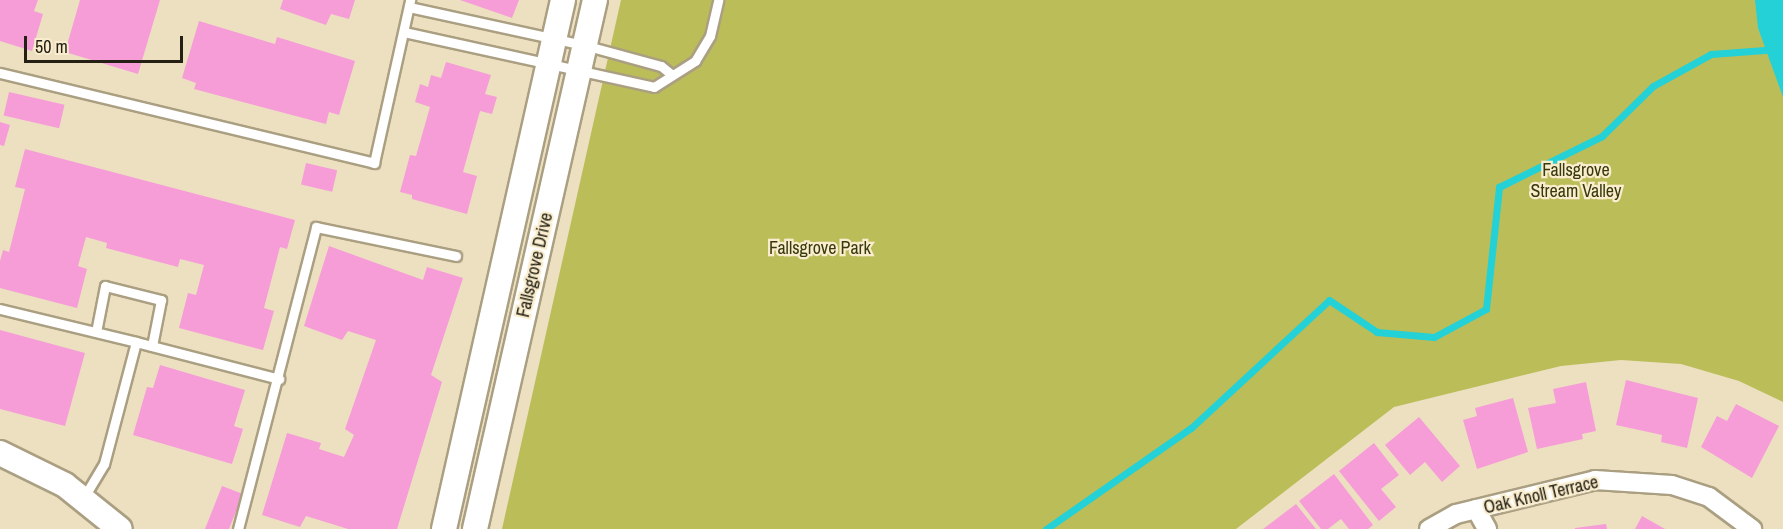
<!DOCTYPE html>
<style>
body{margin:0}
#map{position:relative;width:1783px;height:529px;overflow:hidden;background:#ece0c1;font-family:"Archivo Narrow",sans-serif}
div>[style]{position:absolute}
.green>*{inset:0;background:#bbbd59}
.water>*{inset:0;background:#23d1d6}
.stream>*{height:7px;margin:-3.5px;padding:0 3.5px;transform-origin:3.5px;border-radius:3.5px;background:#23d1d6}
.building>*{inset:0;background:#f69dd8;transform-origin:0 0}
.roads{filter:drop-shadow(2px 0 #ab9f82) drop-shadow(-2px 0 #ab9f82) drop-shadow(0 2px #ab9f82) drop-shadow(0 -2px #ab9f82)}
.lane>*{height:9px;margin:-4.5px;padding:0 4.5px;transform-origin:4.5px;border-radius:4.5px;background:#fff}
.street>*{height:18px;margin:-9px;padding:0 9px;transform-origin:9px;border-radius:9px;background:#fff}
.secondary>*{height:24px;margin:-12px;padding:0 12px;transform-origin:12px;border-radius:12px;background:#fff}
span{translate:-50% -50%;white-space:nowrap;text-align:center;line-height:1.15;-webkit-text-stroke:4.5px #f9edce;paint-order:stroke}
.park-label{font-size:18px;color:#38390c}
.street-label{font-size:18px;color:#242014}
.scale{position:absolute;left:24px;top:36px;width:159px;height:27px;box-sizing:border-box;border:3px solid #242014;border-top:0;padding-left:8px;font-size:18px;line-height:21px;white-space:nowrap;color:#242014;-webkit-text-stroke:4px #f9edce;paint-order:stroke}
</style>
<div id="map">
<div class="green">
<div style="clip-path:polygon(621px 0,1783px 0,1783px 402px,1739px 381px,1681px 364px,1621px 360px,1561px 366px,1394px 407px,1236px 529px,502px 529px)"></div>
</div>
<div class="water">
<div style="clip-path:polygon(1755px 0,1783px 0,1783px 97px,1758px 28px)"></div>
</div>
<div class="stream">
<div style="left:1046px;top:529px;width:177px;rotate:-34.9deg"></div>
<div style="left:1191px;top:428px;width:188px;rotate:-42.8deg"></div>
<div style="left:1329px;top:300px;width:58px;rotate:33.7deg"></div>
<div style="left:1377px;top:332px;width:57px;rotate:5deg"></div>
<div style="left:1434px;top:337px;width:59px;rotate:-28.3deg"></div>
<div style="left:1486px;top:309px;width:123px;rotate:-83.9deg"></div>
<div style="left:1499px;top:187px;width:115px;rotate:-26.3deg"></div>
<div style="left:1602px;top:136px;width:71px;rotate:-44.4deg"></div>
<div style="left:1653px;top:86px;width:66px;rotate:-28.9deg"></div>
<div style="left:1711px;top:54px;width:54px;rotate:-4.2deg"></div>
</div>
<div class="building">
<div style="clip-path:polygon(0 0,38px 0,34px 11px,43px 14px,32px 51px,0 41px)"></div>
<div style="clip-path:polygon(80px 0,160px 0,138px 74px,65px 52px)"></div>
<div style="clip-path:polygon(283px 0,355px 0,349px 19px,331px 14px,326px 25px,280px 9px)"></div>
<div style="clip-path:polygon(460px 0,519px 0,512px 18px)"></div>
<div style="clip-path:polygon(199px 21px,275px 44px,277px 37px,355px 61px,339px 115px,329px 112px,326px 124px,194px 89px,196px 83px,182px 78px)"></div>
<div style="clip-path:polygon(446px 62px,491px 75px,485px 94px,497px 97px,492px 114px,480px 111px,463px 172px,477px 176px,467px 214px,412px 199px,412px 195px,400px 192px,410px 155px,416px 156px,430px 107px,415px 102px,420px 84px,428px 87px,431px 75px,441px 78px)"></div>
<div style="left:9px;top:92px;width:57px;height:24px;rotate:13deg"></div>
<div style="clip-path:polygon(0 122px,10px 125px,4px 146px,0 145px)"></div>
<div style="clip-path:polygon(25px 149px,295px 220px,287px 249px,280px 247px,264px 308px,274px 311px,263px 350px,179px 328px,188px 293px,196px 295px,204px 265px,180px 259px,178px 267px,106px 248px,107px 243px,86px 237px,78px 266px,87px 269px,77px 308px,0 288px,0 261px,3px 250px,9px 252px,25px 189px,15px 187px)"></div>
<div style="left:306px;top:163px;width:32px;height:22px;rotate:13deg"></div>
<div style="clip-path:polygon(329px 246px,423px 280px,427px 267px,463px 278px,431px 375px,442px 382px,397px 529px,348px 529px,306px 516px,300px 527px,262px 515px,287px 433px,321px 443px,319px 449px,344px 457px,354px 435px,345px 429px,376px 340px,348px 331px,342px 340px,304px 326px)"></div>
<div style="clip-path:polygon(0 330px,85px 353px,65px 426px,0 409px)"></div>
<div style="clip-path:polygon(160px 365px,245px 390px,234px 426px,243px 429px,232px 464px,133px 435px,147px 387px,153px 388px)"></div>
<div style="clip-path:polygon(1626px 380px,1698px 398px,1687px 448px,1661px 442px,1662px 435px,1616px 425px)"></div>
<div style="clip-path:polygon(1586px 382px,1596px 431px,1582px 434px,1583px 439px,1537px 449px,1528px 408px,1556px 403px,1553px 389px)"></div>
<div style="clip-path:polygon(1513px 398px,1528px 452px,1477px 469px,1463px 420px,1477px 416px,1475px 408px)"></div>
<div style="clip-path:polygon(1736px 404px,1779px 426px,1752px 478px,1701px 447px,1717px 416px,1727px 421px)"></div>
<div style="clip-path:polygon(1419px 417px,1460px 466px,1442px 482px,1425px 462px,1410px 475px,1385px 445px)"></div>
<div style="clip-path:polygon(1374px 443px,1399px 475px,1381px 489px,1396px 507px,1379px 521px,1339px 471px)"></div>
<div style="clip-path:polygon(1334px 474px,1373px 525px,1368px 529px,1349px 529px,1341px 519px,1328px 529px,1321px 529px,1299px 501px)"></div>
<div style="clip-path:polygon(222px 486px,243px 494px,229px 529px,205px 529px)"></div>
<div style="clip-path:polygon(1296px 504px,1316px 529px,1263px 529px)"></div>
<div style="clip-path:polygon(1642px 516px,1665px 529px,1635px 529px)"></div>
<div style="clip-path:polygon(1606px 524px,1607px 529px,1575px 529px,1575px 528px)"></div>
</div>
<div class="roads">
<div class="lane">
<div style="left:409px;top:7px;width:179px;rotate:12.3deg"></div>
<div style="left:584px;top:45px;width:80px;rotate:15.3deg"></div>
<div style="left:661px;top:66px;width:14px;rotate:39deg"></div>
<div style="left:404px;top:32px;width:256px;rotate:12.4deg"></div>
<div style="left:654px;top:87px;width:49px;rotate:-32.4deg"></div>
<div style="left:695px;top:61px;width:29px;rotate:-59deg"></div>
<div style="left:710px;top:36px;width:37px;rotate:-77deg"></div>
<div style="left:0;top:73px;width:385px;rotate:13.5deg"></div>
<div style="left:374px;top:163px;width:167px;rotate:-77.5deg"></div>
<div style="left:0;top:309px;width:140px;rotate:13.6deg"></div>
<div style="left:96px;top:332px;width:47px;rotate:-78.9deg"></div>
<div style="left:105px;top:286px;width:58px;rotate:14deg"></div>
<div style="left:161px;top:300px;width:47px;rotate:101.1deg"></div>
<div style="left:84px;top:497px;width:39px;rotate:-59deg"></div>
<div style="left:104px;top:464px;width:126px;rotate:-75.3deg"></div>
<div style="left:136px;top:342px;width:148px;rotate:14.5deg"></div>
<div style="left:238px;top:529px;width:312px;rotate:-75.5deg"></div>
<div style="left:316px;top:227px;width:143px;rotate:11.7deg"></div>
</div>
<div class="street">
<div style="left:1476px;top:509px;width:23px;rotate:61deg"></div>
<div style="left:1429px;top:529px;width:31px;rotate:-29deg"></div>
<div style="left:1456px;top:514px;width:143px;rotate:-13.7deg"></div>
<div style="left:1595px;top:480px;width:77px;rotate:3.7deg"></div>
<div style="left:1672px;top:485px;width:39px;rotate:18deg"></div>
<div style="left:1709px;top:497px;width:54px;rotate:36.7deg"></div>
</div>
<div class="secondary">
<div style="left:0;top:453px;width:72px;rotate:26.2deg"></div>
<div style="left:65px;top:485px;width:70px;rotate:38.7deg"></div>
<div style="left:444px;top:529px;width:542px;rotate:-77.32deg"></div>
<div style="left:475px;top:529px;width:542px;rotate:-77.22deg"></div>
</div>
</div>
<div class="park-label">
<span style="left:1576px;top:181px">Fallsgrove<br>Stream Valley</span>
<span style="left:820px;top:248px">Fallsgrove Park</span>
</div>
<div class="street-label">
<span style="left:535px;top:265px;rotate:-77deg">Fallsgrove Drive</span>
<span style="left:1541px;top:495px;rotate:-13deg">Oak Knoll Terrace</span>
</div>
<div class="scale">50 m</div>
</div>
